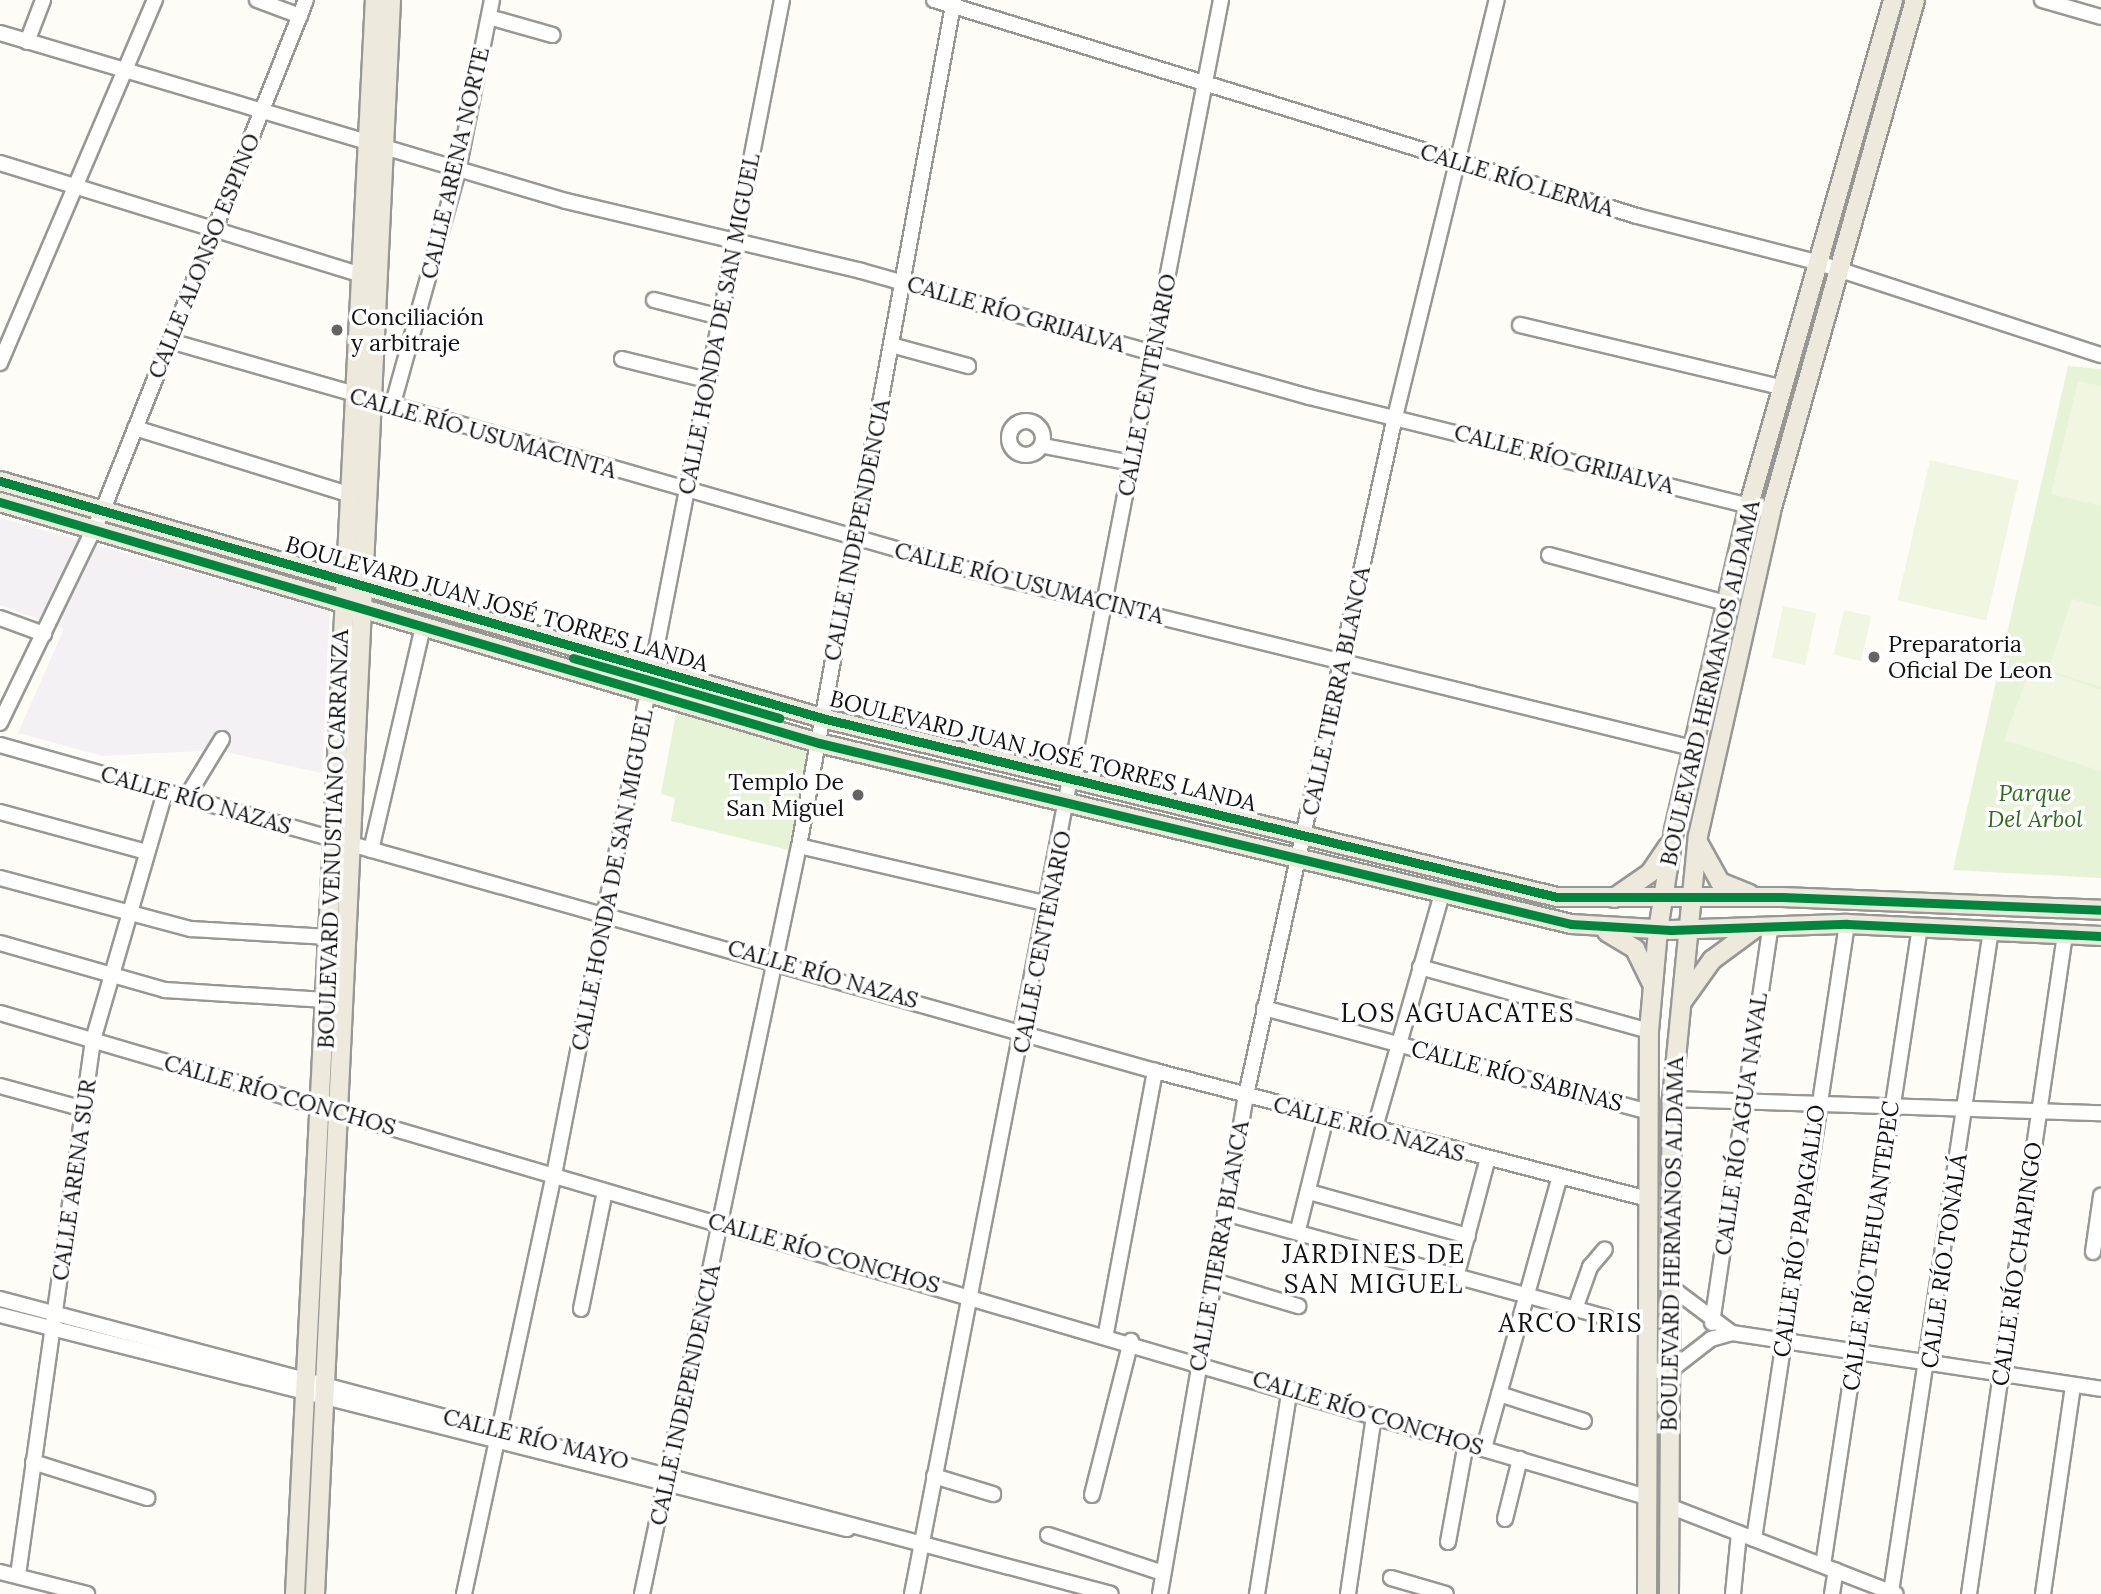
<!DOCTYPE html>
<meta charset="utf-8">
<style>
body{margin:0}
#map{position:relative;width:2101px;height:1594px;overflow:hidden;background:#fdfcf7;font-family:Lora,serif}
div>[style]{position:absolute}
.industrial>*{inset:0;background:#f5f0f3}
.green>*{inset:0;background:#e7f3d7}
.pitch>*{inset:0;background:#f0f6e1;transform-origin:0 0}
.roads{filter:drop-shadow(2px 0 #979795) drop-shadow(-2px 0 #979795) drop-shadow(0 2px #979795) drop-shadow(0 -2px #979795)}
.minor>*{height:14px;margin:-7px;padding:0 7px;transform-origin:7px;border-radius:7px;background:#fffffe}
.minor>.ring{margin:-7px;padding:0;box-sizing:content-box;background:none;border:14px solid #fffffe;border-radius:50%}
.major>*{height:18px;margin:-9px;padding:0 9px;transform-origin:9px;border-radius:9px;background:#ede9dc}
.cycleway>*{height:9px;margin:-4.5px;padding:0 4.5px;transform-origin:4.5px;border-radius:4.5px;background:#00873e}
.dots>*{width:19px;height:19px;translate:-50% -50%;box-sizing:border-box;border:4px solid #fff;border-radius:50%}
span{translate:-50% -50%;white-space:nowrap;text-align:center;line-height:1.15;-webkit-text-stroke:7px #fff;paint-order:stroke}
.street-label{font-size:23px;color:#111}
.poi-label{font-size:23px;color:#111}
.left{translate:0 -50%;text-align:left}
.right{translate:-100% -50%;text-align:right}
.park-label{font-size:23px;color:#2f6b1f;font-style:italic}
.quarter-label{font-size:26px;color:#111;letter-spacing:2px}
</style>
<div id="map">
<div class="industrial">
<div style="clip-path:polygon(0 518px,330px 611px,322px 773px,216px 750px,103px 756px,18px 733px,64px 629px,0 605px)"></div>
</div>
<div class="green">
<div style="clip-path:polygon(2068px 366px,2101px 369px,2101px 878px,1953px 870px)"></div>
<div style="clip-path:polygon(676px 713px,810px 746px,792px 851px,671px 821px,675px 798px,661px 794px)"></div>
</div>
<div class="pitch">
<div style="clip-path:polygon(2078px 381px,2101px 386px,2101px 506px,2051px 494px)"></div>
<div style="left:1930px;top:460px;width:91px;height:144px;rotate:13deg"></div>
<div style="clip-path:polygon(2072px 599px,2101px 607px,2101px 687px,2048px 670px)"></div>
<div style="left:1783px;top:606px;width:34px;height:53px;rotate:12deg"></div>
<div style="left:1844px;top:610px;width:28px;height:46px;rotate:13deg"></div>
<div style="clip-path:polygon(2031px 666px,2101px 690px,2101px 771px,2004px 740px)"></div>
</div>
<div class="roads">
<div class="minor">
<div style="left:257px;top:0;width:46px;rotate:20.4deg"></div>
<div style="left:934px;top:0;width:735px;rotate:17.08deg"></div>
<div style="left:1637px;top:216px;width:185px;rotate:14.4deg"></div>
<div style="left:1816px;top:262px;width:300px;rotate:18.1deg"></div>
<div style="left:2042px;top:0;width:61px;rotate:16.1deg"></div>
<div style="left:489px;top:17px;width:66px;rotate:15.9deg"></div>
<div style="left:0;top:33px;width:590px;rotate:16.53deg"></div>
<div style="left:566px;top:201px;width:303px;rotate:13.3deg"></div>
<div style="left:861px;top:271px;width:465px;rotate:15.7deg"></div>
<div style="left:1309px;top:397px;width:476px;rotate:13.9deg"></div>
<div style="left:27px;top:42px;width:45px;rotate:-69.1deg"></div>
<div style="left:0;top:163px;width:375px;rotate:17.2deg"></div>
<div style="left:654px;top:300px;width:68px;rotate:14.4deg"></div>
<div style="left:1520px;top:325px;width:268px;rotate:13.4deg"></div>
<div style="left:170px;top:341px;width:835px;rotate:15.98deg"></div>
<div style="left:973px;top:571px;width:740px;rotate:13.83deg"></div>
<div style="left:891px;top:345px;width:80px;rotate:15.3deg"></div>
<div style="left:622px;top:359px;width:88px;rotate:13.9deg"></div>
<div style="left:0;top:363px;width:395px;rotate:-66.9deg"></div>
<div style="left:392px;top:407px;width:246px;rotate:-74.4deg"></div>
<div style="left:458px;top:170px;width:173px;rotate:-78.7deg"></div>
<div class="ring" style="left:1009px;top:421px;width:20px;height:20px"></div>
<div style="left:135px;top:428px;width:223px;rotate:17.2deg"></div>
<div style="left:1044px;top:446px;width:90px;rotate:10.9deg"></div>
<div style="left:1549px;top:555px;width:183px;rotate:15.2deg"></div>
<div style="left:0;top:618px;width:47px;rotate:20deg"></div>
<div style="left:0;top:723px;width:234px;rotate:-64.2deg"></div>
<div style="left:102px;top:512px;width:551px;rotate:-68.28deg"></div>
<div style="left:0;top:745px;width:1200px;rotate:15.76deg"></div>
<div style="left:1155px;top:1071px;width:509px;rotate:14.55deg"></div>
<div style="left:186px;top:798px;width:69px;rotate:-58.6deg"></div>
<div style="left:0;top:812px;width:151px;rotate:15.3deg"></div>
<div style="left:799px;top:846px;width:257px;rotate:13.1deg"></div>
<div style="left:371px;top:850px;width:230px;rotate:-76.9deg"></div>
<div style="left:0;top:878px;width:198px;rotate:15deg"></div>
<div style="left:191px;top:929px;width:138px;rotate:3.3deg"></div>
<div style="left:0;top:943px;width:172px;rotate:15.9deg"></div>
<div style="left:165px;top:990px;width:161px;rotate:3.6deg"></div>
<div style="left:1420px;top:967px;width:238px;rotate:15.6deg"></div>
<div style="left:1264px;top:1008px;width:399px;rotate:15.1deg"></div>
<div style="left:0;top:1013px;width:1717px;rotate:16.38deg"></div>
<div style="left:0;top:1086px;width:87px;rotate:15.3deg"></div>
<div style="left:1672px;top:1099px;width:429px;rotate:1.9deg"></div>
<div style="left:1374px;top:1131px;width:250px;rotate:-74deg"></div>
<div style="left:1309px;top:1192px;width:165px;rotate:15.5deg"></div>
<div style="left:1225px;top:1213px;width:395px;rotate:15.3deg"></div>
<div style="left:1298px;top:1230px;width:116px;rotate:-76.1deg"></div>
<div style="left:2093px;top:1252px;width:57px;rotate:-81.9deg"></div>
<div style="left:1457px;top:1274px;width:117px;rotate:-75.1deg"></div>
<div style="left:1214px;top:1281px;width:88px;rotate:16.6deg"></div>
<div style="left:1672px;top:1288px;width:75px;rotate:36.9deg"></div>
<div style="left:1732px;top:1333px;width:373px;rotate:8.6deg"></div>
<div style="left:0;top:1299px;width:1149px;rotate:14.87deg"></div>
<div style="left:581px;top:1309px;width:120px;rotate:-78.5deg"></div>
<div style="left:1575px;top:1309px;width:45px;rotate:-70.3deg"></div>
<div style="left:1590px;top:1267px;width:23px;rotate:-50deg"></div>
<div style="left:0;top:1315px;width:874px;rotate:14.18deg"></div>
<div style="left:1712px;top:1323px;width:402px;rotate:-81.6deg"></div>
<div style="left:1106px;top:1333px;width:267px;rotate:-79.4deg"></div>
<div style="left:1647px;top:1371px;width:24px;rotate:-2deg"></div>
<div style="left:1671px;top:1370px;width:51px;rotate:-37.8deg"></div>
<div style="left:1711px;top:1339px;width:22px;rotate:-16deg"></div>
<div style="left:1499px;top:1394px;width:89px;rotate:17.6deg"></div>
<div style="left:1484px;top:1448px;width:279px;rotate:-74.4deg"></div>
<div style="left:33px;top:1462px;width:120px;rotate:17.5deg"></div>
<div style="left:934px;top:1476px;width:62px;rotate:17deg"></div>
<div style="left:1092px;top:1495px;width:159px;rotate:-75.8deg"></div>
<div style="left:1669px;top:1506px;width:243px;rotate:21.2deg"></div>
<div style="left:1505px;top:1519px;width:62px;rotate:-76deg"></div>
<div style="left:1048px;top:1535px;width:121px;rotate:18.3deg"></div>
<div style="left:1754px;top:1539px;width:622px;rotate:-81.4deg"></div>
<div style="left:1448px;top:1542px;width:101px;rotate:-79.7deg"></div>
<div style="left:1823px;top:1565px;width:645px;rotate:-81.36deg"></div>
<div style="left:0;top:1572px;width:90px;rotate:14.2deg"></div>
<div style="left:18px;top:1575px;width:540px;rotate:-82.02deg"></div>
<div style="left:93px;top:1040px;width:258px;rotate:-73.8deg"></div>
<div style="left:1391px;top:1578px;width:57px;rotate:16.2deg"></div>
<div style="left:1891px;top:1592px;width:670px;rotate:-81.41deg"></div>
<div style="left:464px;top:1594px;width:429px;rotate:-77.9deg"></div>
<div style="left:554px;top:1175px;width:1197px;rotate:-79.02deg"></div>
<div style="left:642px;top:1594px;width:764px;rotate:-78.15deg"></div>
<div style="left:799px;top:846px;width:860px;rotate:-79.62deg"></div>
<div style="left:912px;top:1594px;width:1624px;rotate:-79.03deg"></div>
<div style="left:1160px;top:1594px;width:506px;rotate:-80.22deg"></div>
<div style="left:1246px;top:1095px;width:694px;rotate:-77.61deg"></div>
<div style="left:1395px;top:417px;width:429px;rotate:-76.3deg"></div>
<div style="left:1257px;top:1594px;width:208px;rotate:-80.9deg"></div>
<div style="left:1348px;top:1594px;width:181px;rotate:-81.7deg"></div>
<div style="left:1733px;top:1594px;width:61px;rotate:-84.4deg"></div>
<div style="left:1832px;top:1594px;width:24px;rotate:-81deg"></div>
<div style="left:1969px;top:1594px;width:667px;rotate:-81.72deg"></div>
<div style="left:2043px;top:1594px;width:211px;rotate:-81.8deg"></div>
</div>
<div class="major">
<div style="left:0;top:481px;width:855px;rotate:16.08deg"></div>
<div style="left:822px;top:718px;width:756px;rotate:13.69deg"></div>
<div style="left:1557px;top:897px;width:225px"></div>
<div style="left:1782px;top:897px;width:319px;rotate:2.3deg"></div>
<div style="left:0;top:502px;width:854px;rotate:16.4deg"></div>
<div style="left:819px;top:743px;width:773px;rotate:13.53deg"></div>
<div style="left:1571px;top:924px;width:100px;rotate:3.4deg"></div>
<div style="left:1671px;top:930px;width:176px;rotate:-2deg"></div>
<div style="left:1847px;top:924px;width:254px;rotate:2.7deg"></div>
<div style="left:1699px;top:844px;width:43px;rotate:61.1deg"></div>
<div style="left:1720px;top:882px;width:32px;rotate:22deg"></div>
<div style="left:1614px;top:898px;width:44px;rotate:-34.8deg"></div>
<div style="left:1650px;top:873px;width:32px;rotate:-56deg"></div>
<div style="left:1607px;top:932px;width:33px;rotate:31deg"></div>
<div style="left:1635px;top:949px;width:37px;rotate:64deg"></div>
<div style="left:1682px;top:1002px;width:52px;rotate:-54.5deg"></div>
<div style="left:1712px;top:960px;width:56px;rotate:-36.3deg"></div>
<div style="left:295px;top:1594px;width:1596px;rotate:-87.13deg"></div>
<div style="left:315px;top:1594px;width:1596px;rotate:-87.27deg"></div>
<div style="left:1647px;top:1594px;width:563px;rotate:-89.8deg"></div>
<div style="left:1649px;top:1031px;width:101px;rotate:-84.9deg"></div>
<div style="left:1658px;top:930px;width:101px;rotate:-80.9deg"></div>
<div style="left:1674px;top:830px;width:334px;rotate:-77deg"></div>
<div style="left:1749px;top:505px;width:525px;rotate:-74.08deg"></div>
<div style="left:1669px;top:1594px;width:495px;rotate:-89.7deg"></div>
<div style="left:1672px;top:1099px;width:264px;rotate:-84.4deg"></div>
<div style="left:1698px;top:836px;width:333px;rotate:-77.3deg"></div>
<div style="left:1771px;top:511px;width:531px;rotate:-74.26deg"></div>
</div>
</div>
<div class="cycleway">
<div style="left:0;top:481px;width:855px;rotate:16.08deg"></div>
<div style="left:822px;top:718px;width:756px;rotate:13.69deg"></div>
<div style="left:1557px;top:897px;width:225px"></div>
<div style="left:1782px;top:897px;width:319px;rotate:2.3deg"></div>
<div style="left:0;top:502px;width:854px;rotate:16.4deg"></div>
<div style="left:819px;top:743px;width:773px;rotate:13.53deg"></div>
<div style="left:1571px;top:924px;width:100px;rotate:3.4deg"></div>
<div style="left:1671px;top:930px;width:176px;rotate:-2deg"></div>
<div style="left:1847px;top:924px;width:254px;rotate:2.7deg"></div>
<div style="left:573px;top:658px;width:215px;rotate:16.2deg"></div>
</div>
<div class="dots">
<div style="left:337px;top:330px;background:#646362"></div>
<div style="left:1874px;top:657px;background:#646362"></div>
<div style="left:858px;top:795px;background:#646362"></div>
</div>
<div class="street-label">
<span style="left:455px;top:163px;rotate:-77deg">CALLE ARENA NORTE</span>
<span style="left:1517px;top:180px;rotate:17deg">CALLE RÍO LERMA</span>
<span style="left:204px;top:256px;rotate:-68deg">CALLE ALONSO ESPINO</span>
<span style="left:1016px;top:314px;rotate:16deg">CALLE RÍO GRIJALVA</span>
<span style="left:719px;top:324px;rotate:-79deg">CALLE HONDA DE SAN MIGUEL</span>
<span style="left:1147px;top:385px;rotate:-79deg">CALLE CENTENARIO</span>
<span style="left:483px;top:433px;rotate:16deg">CALLE RÍO USUMACINTA</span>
<span style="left:1564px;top:459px;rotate:14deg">CALLE RÍO GRIJALVA</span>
<span style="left:857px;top:530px;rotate:-79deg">CALLE INDEPENDENCIA</span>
<span style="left:1029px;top:583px;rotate:14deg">CALLE RÍO USUMACINTA</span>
<span style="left:497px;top:604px;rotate:16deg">BOULEVARD JUAN JOSÉ TORRES LANDA</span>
<span style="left:1710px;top:683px;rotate:-77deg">BOULEVARD HERMANOS ALDAMA</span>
<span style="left:1336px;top:691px;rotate:-78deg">CALLE TIERRA BLANCA</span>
<span style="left:1043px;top:751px;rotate:14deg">BOULEVARD JUAN JOSÉ TORRES LANDA</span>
<span style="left:196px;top:800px;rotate:16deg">CALLE RÍO NAZAS</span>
<span style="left:333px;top:839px;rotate:-88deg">BOULEVARD VENUSTIANO CARRANZA</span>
<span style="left:612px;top:880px;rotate:-79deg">CALLE HONDA DE SAN MIGUEL</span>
<span style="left:1042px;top:942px;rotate:-79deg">CALLE CENTENARIO</span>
<span style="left:823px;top:974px;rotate:16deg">CALLE RÍO NAZAS</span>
<span style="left:1517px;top:1076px;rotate:15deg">CALLE RÍO SABINAS</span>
<span style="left:280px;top:1095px;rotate:16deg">CALLE RÍO CONCHOS</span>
<span style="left:1741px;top:1124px;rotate:-82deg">CALLE RÍO AGUA NAVAL</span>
<span style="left:1369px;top:1129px;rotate:15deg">CALLE RÍO NAZAS</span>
<span style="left:74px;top:1180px;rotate:-82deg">CALLE ARENA SUR</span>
<span style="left:1799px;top:1231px;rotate:-82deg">CALLE RÍO PAPAGALLO</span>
<span style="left:1672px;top:1244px;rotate:-89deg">BOULEVARD HERMANOS ALDAMA</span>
<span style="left:1219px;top:1246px;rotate:-80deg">CALLE TIERRA BLANCA</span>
<span style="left:1871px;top:1246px;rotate:-82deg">CALLE RÍO TEHUANTEPEC</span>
<span style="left:824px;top:1253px;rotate:16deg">CALLE RÍO CONCHOS</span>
<span style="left:1944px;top:1261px;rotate:-82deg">CALLE RÍO TONALÁ</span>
<span style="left:2017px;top:1264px;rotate:-82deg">CALLE RÍO CHAPINGO</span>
<span style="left:685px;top:1395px;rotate:-78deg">CALLE INDEPENDENCIA</span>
<span style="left:1368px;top:1413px;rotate:17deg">CALLE RÍO CONCHOS</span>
<span style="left:536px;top:1439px;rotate:14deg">CALLE RÍO MAYO</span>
</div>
<div class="poi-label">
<span class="left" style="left:351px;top:330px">Conciliación<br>y arbitraje</span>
<span class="left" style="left:1888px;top:657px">Preparatoria<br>Oficial De Leon</span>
<span class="right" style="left:844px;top:795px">Templo De<br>San Miguel</span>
</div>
<div class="park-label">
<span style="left:2035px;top:806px">Parque<br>Del Arbol</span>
</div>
<div class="quarter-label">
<span style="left:1458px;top:1013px">LOS AGUACATES</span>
<span style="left:1374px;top:1269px">JARDINES DE<br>SAN MIGUEL</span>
<span style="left:1571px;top:1323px">ARCO IRIS</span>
</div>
</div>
